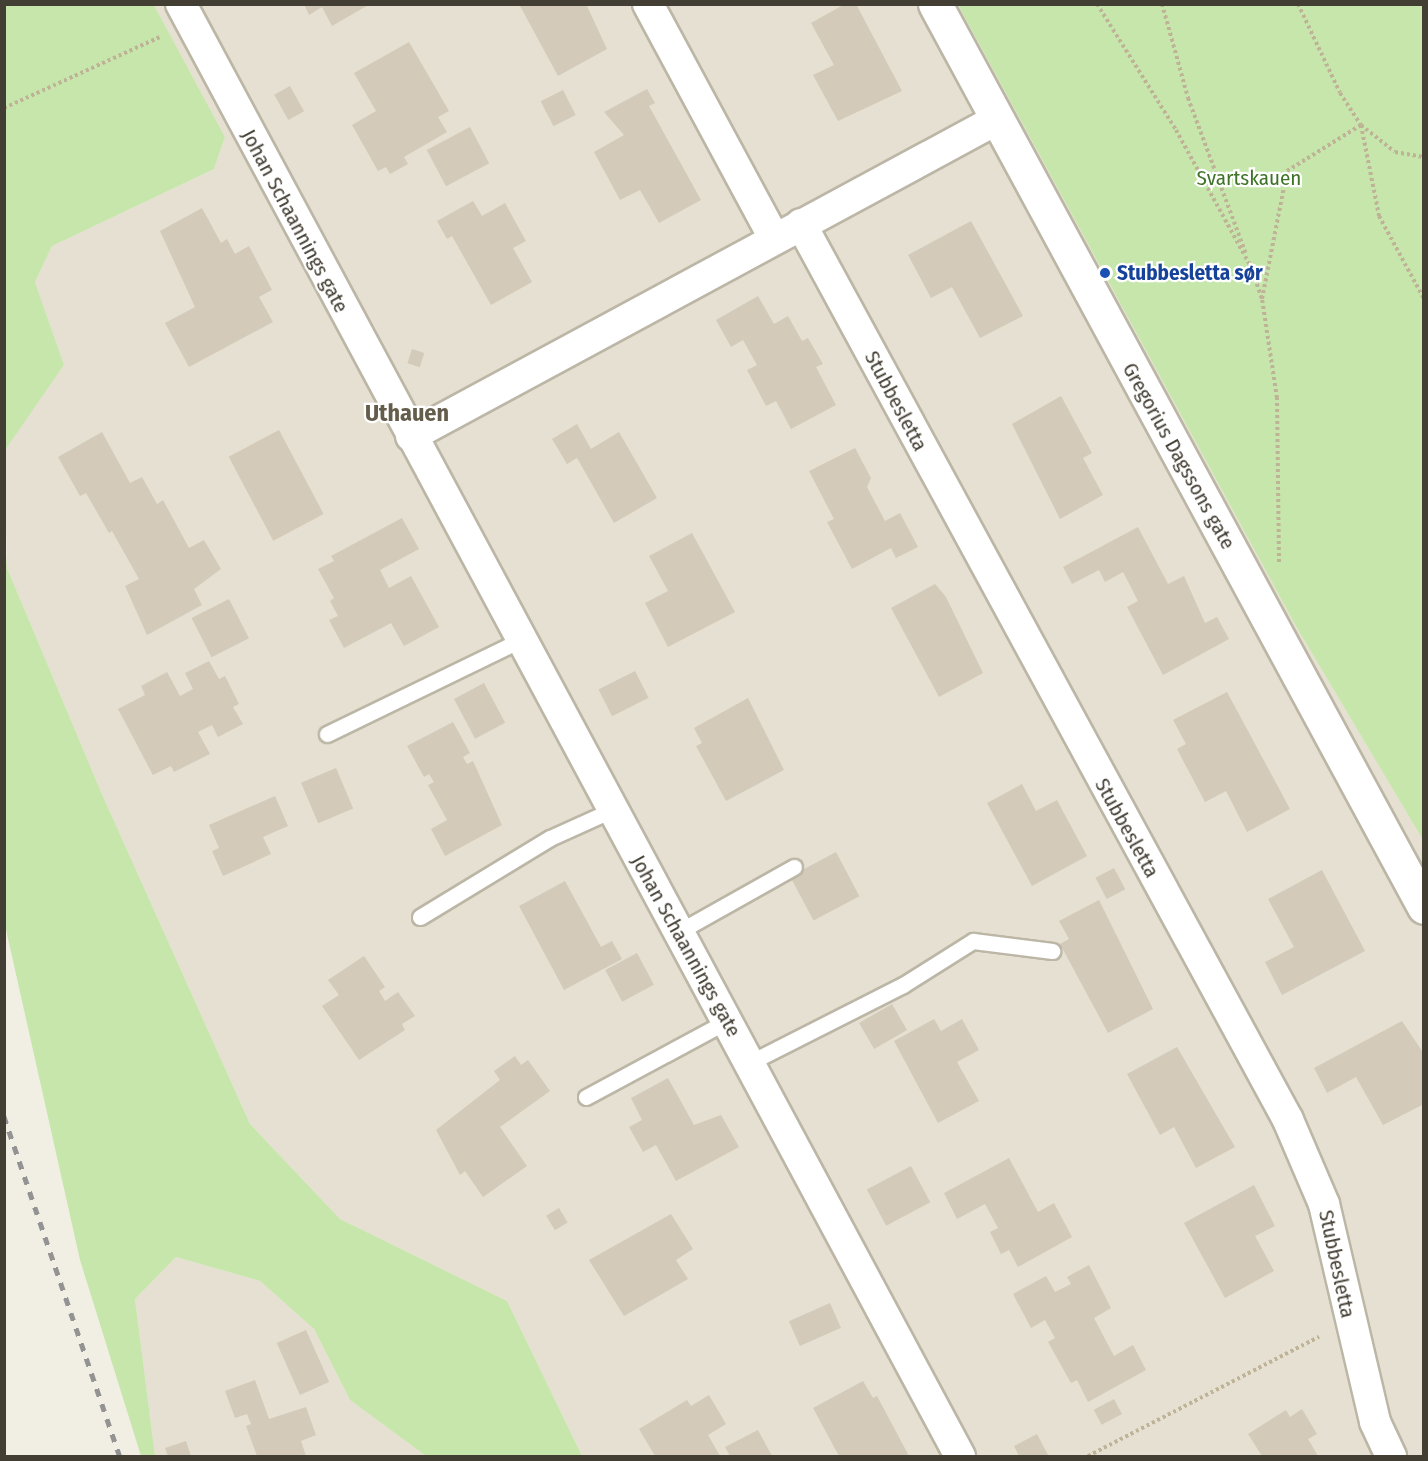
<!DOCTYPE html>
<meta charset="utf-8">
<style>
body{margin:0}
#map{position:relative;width:1428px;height:1461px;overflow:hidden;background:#f1eee3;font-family:"Fira Sans Condensed",sans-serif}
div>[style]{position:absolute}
.residential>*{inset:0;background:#e5e0d1}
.green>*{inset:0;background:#c7e6ab}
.building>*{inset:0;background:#d3cab9;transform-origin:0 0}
.path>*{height:4px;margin-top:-2px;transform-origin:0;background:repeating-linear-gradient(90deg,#beb397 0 3px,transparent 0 6px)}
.roads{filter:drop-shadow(2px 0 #bcb6a6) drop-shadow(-2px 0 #bcb6a6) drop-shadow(0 2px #bcb6a6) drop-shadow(0 -2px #bcb6a6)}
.service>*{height:15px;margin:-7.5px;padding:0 7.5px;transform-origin:7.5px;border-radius:7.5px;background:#fff}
.minor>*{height:30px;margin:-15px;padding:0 15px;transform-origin:15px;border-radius:15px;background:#fff}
.tertiary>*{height:33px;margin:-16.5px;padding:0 16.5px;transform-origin:16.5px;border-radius:16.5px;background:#fff}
.rail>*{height:4.5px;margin-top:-2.25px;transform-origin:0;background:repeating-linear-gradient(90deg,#939393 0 8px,transparent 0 16px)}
.dots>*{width:16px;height:16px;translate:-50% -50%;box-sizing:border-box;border:3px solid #fff;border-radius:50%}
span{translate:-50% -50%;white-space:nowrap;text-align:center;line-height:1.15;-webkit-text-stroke:4.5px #fff;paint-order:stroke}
.park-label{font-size:21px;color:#3f7328}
.street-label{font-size:21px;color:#433e33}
.transit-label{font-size:21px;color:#164399;font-weight:700}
.left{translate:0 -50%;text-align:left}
.quarter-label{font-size:24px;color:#655d4b;font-weight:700}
.frame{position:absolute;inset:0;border:6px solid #433e33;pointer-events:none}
</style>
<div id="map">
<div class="residential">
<div style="clip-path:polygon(154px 5px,958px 5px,1297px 628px,1423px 840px,1423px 1456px,582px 1456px,507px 1301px,340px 1219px,250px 1124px,101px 792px,7px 568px,4px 450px,64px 365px,35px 282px,52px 246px,214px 169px,225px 137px)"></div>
<div style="clip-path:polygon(176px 1257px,260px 1281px,314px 1329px,350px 1400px,426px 1456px,155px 1456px,135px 1299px)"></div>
</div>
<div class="green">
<div style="clip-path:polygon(5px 4px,154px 5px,225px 137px,214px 169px,52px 246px,35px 282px,64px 365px,5px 450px)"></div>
<div style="clip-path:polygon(958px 5px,1423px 5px,1423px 840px,1297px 628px)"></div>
<div style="clip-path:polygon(4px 526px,7px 568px,101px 792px,250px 1124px,340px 1219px,507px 1301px,582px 1456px,426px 1456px,350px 1400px,314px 1329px,260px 1281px,176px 1257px,135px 1299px,155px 1456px,141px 1456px,80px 1260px,5px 925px)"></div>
</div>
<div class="building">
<div style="clip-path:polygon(304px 4px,370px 4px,332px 26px,322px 7px,309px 15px)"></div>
<div style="clip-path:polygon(519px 4px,586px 4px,607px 49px,558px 76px)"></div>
<div style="clip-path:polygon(845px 4px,856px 4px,902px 91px,838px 121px,813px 75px,834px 65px,811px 23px)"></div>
<div style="clip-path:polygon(409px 42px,449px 111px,438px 117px,447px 132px,404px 157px,408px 164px,390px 174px,386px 167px,378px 171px,352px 125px,376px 111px,354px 73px)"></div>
<div style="left:290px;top:86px;width:29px;height:18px;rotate:61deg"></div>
<div style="clip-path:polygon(647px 89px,655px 103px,649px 106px,701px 200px,659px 223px,640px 190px,620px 200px,594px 152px,624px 135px,604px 112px)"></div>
<div style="left:563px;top:90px;width:28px;height:25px;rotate:63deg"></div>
<div style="left:470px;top:127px;width:41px;height:49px;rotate:62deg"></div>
<div style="clip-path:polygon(473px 201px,482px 216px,505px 203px,526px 241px,513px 248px,532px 282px,491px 305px,452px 236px,447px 239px,437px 221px)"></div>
<div style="clip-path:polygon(202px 208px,221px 243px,227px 239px,235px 254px,249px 246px,272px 290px,259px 297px,273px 322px,189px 367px,165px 323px,195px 307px,160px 231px)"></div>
<div style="clip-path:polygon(971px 221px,1023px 316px,980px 338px,952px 287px,931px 298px,908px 255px)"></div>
<div style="clip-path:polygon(758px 296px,774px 324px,788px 316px,802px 341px,808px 338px,823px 364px,816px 367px,836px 405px,791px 429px,776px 401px,766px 406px,747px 370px,757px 365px,743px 340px,731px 347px,716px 320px)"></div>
<div style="left:412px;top:349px;width:13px;height:15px;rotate:18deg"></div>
<div style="clip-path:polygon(1061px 396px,1092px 453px,1083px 458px,1103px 495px,1060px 519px,1012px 424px)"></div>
<div style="clip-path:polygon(577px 424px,591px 449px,619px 432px,657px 498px,614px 523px,577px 458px,567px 464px,552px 439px)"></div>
<div style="left:279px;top:430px;width:95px;height:57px;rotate:62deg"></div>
<div style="clip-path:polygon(102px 432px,130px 483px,142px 477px,157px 504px,163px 500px,189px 548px,204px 540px,221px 569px,194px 589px,202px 605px,147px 635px,125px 586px,139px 579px,112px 531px,109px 533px,86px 493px,80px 496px,58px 457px)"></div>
<div style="clip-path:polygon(855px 448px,871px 478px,867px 487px,885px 521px,900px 513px,918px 547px,896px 558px,891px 548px,852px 569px,827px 522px,834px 519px,809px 471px)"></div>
<div style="clip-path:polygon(402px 518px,419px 549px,380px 570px,389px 588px,411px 576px,439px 627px,404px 646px,391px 623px,344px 648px,329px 620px,338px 616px,330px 601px,334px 598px,318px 569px,334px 561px,331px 556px)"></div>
<div style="clip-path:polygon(1138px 527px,1168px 584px,1184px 576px,1205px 623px,1217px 617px,1229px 639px,1163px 675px,1127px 607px,1138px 601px,1123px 572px,1105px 582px,1099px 570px,1072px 584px,1063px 567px)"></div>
<div style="clip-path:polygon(692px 533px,735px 612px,668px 647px,645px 603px,668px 591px,649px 556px)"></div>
<div style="clip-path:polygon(935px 584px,946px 597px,983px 673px,939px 697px,891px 608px)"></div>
<div style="left:229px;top:599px;width:44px;height:42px;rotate:63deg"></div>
<div style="clip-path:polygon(209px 661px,219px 679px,225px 676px,239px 704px,233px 707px,243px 724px,218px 737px,212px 725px,198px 732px,210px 754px,174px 772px,171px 766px,153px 775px,118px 709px,145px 695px,141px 686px,167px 672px,180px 696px,193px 689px,185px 673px)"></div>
<div style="left:635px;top:671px;width:30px;height:41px;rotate:63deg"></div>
<div style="left:484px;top:683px;width:45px;height:34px;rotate:62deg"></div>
<div style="clip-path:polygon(1227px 692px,1290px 809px,1247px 832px,1226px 791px,1205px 802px,1177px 749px,1186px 744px,1173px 720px)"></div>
<div style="clip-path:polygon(748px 698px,784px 770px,726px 801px,696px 746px,702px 743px,694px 728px)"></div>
<div style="clip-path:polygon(453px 722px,470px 753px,463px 757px,467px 764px,473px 761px,502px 825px,445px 856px,431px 829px,447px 820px,428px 785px,434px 782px,429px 774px,424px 777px,407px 746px)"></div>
<div style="left:336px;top:768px;width:44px;height:38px;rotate:67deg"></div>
<div style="clip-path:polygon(1022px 784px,1036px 811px,1057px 800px,1087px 856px,1032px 886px,987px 803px)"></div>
<div style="clip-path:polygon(275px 796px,288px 826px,263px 837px,271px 854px,223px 876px,212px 851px,219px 848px,209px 825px)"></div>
<div style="left:836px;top:852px;width:50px;height:52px;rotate:62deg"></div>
<div style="left:1114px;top:868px;width:24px;height:21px;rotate:62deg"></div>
<div style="clip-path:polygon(1322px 870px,1365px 951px,1282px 995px,1265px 962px,1294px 947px,1268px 899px)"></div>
<div style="clip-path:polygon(565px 881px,601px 947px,612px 941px,622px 959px,564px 990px,519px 906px)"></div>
<div style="clip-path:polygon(1099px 900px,1153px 1009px,1108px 1033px,1060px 944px,1069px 939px,1059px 921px)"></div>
<div style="left:637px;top:953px;width:36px;height:36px;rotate:62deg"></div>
<div style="clip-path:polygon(364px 956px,385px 987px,379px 991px,385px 1001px,398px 992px,415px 1016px,402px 1024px,405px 1030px,359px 1060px,322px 1006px,339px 995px,328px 980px)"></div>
<div style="left:892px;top:1004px;width:30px;height:38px;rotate:60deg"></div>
<div style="clip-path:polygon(934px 1019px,941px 1031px,962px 1019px,979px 1050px,957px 1062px,979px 1101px,938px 1123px,894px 1041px)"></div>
<div style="clip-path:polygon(1402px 1021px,1424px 1054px,1424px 1104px,1383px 1125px,1356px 1077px,1327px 1093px,1314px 1068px)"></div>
<div style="clip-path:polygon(1177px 1047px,1235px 1147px,1196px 1168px,1174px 1127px,1160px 1135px,1127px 1074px)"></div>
<div style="clip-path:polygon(515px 1056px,521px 1065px,528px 1060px,550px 1091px,500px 1127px,527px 1166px,483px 1197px,465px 1171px,460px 1175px,436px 1130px,500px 1080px,494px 1071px)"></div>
<div style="clip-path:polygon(668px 1078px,694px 1125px,721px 1115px,739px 1147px,676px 1181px,656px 1145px,643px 1152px,629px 1127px,642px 1120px,631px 1098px)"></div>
<div style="clip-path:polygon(1009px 1158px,1038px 1212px,1054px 1203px,1072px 1237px,1018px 1267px,1009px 1250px,1001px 1254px,990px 1232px,998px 1228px,985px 1204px,957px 1219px,944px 1193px)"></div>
<div style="left:911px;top:1166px;width:41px;height:50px;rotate:62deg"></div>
<div style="clip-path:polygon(1254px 1185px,1275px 1226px,1255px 1236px,1274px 1271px,1225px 1298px,1184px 1223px)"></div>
<div style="left:559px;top:1208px;width:17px;height:15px;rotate:59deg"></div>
<div style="clip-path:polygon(671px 1214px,693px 1249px,676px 1260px,688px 1279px,624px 1316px,589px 1260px)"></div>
<div style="clip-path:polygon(1089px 1265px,1111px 1308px,1094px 1318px,1114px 1356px,1133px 1345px,1146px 1370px,1088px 1402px,1077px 1380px,1071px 1383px,1048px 1342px,1055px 1338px,1045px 1320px,1031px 1328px,1013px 1294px,1046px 1276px,1055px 1292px,1071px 1284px,1067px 1277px)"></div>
<div style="left:830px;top:1303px;width:27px;height:45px;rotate:66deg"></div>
<div style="left:306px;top:1330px;width:57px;height:32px;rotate:66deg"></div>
<div style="clip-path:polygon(255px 1380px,269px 1419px,306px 1407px,316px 1435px,301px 1441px,306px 1456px,257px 1456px,246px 1426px,251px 1424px,247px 1414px,235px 1418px,225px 1391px)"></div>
<div style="clip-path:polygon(863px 1381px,873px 1398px,877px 1396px,909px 1456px,839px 1456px,813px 1408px)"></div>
<div style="clip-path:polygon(709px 1395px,726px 1424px,708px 1435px,720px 1456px,655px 1456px,639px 1429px,687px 1400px,691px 1406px)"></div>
<div style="left:1114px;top:1399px;width:17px;height:23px;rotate:62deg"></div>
<div style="clip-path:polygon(1302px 1409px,1317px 1434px,1308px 1439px,1318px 1456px,1262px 1456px,1248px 1434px,1286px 1410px,1290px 1417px)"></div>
<div style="clip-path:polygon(758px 1430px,772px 1456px,730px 1456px,725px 1447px)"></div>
<div style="clip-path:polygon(1037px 1434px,1048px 1455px,1019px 1456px,1014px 1446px)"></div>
<div style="clip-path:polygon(186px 1441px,191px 1456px,168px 1456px,165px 1448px)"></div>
</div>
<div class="path">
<div style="left:1097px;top:4px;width:149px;rotate:57.9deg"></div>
<div style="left:1176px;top:130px;width:156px;rotate:61.3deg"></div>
<div style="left:1251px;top:267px;width:34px;rotate:71deg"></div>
<div style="left:1162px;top:4px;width:98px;rotate:74.5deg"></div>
<div style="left:1188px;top:98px;width:166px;rotate:69.6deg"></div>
<div style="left:1298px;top:4px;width:98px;rotate:64.7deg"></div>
<div style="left:1340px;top:93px;width:38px;rotate:57deg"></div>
<div style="left:1361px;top:125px;width:93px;rotate:78.8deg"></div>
<div style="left:1379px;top:216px;width:94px;rotate:61.5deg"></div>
<div style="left:4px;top:108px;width:171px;rotate:-24.5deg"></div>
<div style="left:1279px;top:562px;width:164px;rotate:-90.7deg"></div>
<div style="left:1277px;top:398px;width:100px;rotate:-98.6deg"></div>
<div style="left:1262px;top:299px;width:130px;rotate:-78.9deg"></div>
<div style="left:1287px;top:171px;width:87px;rotate:-31.9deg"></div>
<div style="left:1361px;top:125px;width:43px;rotate:38.5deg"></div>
<div style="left:1395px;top:152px;width:29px;rotate:10deg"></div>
<div style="left:1088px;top:1456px;width:260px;rotate:-27.3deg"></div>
</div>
<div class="roads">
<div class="service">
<div style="left:327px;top:734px;width:216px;rotate:-25.9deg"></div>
<div style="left:420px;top:917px;width:152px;rotate:-31.3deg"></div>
<div style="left:550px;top:838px;width:68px;rotate:-24.3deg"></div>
<div style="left:678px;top:932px;width:133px;rotate:-29.3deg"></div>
<div style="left:751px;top:1062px;width:170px;rotate:-26.9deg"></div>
<div style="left:903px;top:985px;width:83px;rotate:-32.2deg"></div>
<div style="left:973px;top:941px;width:80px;rotate:7.2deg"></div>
<div style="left:586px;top:1097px;width:160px;rotate:-28.3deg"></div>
</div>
<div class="minor">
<div style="left:181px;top:4px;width:1648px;rotate:61.79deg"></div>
<div style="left:648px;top:4px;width:266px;rotate:61.7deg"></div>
<div style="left:801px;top:224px;width:1020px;rotate:61.47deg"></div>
<div style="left:1288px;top:1120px;width:91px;rotate:66.8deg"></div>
<div style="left:1324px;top:1204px;width:224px;rotate:76.8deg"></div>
<div style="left:1375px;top:1422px;width:38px;rotate:65deg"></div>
<div style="left:411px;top:436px;width:665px;rotate:-28.38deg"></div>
</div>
<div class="tertiary">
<div style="left:935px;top:4px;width:1027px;rotate:61.56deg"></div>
</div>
</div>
<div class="rail">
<div style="left:4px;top:1116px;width:359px;rotate:71.2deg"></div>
</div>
<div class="dots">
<div style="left:1105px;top:273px;background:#1a4fb4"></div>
</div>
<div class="park-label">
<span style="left:1249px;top:178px">Svartskauen</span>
</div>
<div class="street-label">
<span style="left:295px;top:221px;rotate:62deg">Johan Schaannings gate</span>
<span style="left:896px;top:401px;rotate:62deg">Stubbesletta</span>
<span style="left:1179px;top:456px;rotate:61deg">Gregorius Dagssons gate</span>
<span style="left:1127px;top:828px;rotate:61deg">Stubbesletta</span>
<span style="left:686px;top:946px;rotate:61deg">Johan Schaannings gate</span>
<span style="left:1337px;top:1264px;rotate:78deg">Stubbesletta</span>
</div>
<div class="transit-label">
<span class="left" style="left:1117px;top:273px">Stubbesletta sør</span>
</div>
<div class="quarter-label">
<span style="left:407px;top:414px">Uthauen</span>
</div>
<div class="frame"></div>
</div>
